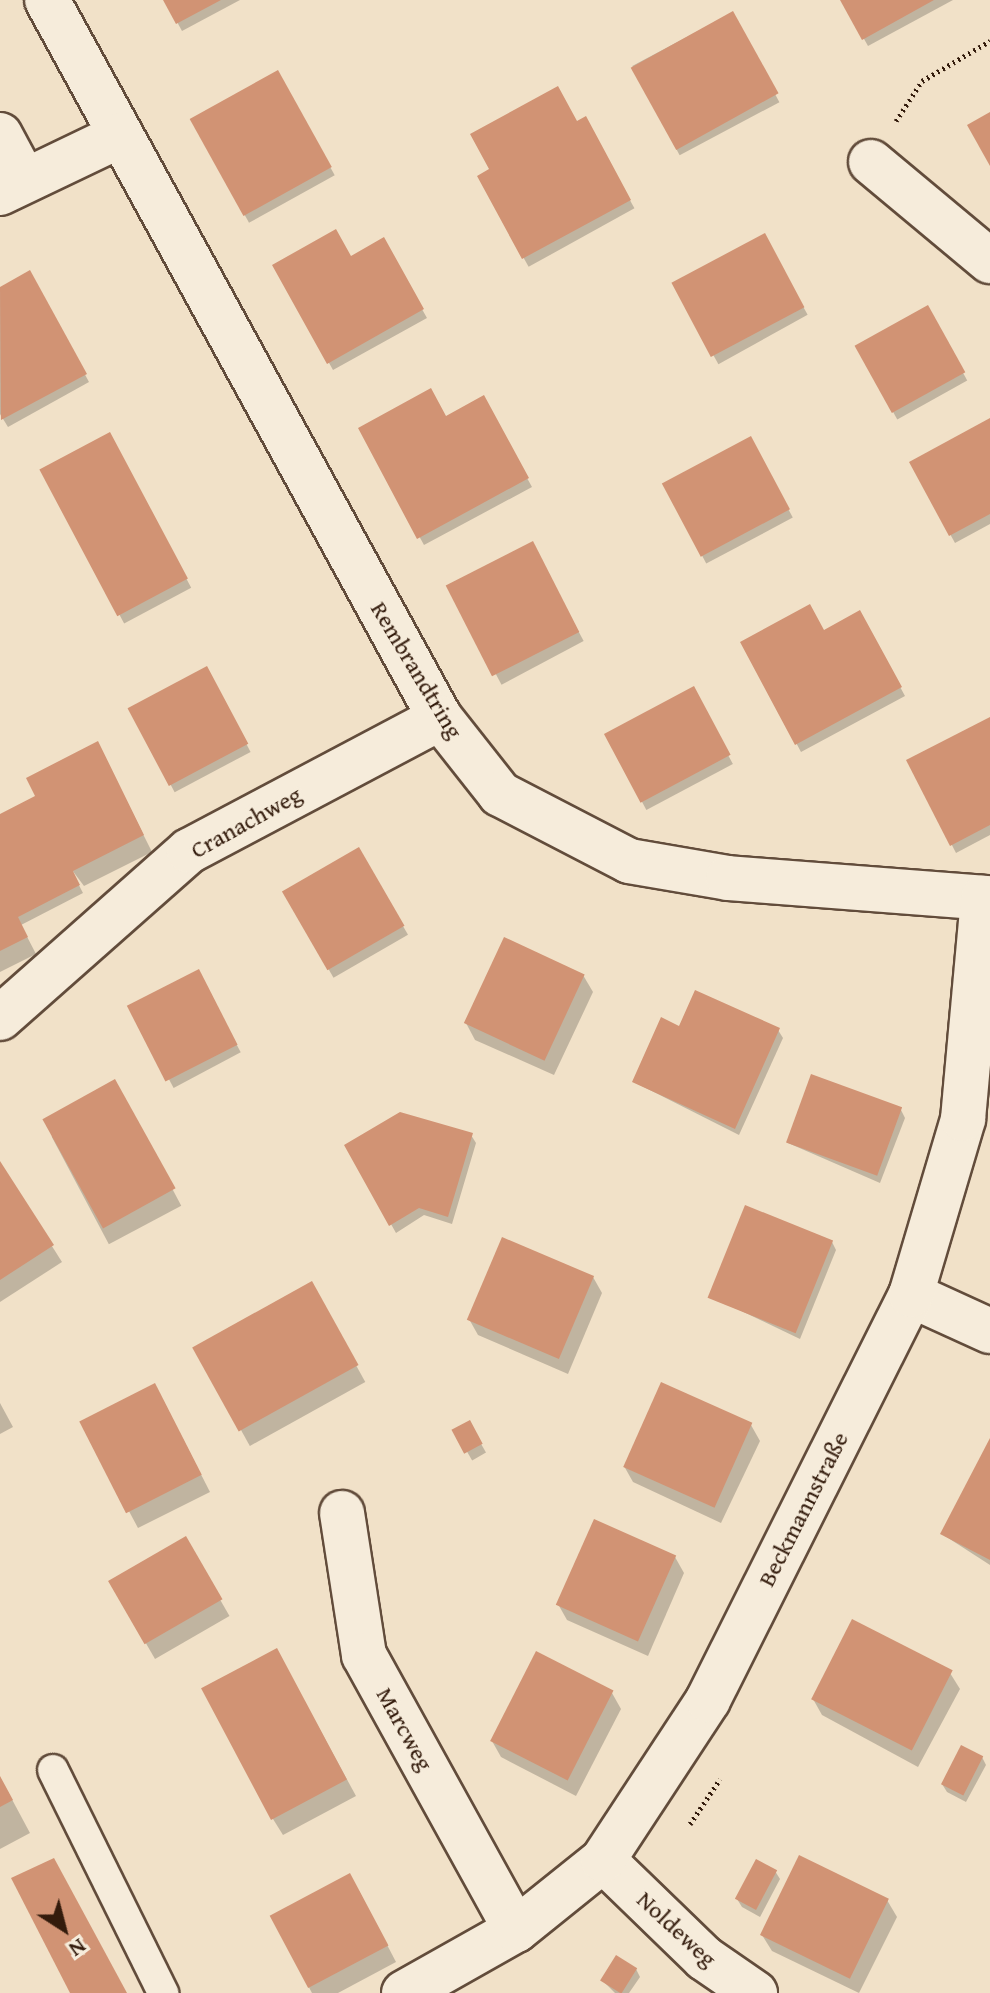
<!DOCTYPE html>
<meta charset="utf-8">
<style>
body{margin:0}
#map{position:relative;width:990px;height:1993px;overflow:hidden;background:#f1e1c8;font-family:"Gentium Book Plus",serif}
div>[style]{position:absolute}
.shadow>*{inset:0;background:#0003;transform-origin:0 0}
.building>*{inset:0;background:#d19374;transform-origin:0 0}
.path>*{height:5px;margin-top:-2.5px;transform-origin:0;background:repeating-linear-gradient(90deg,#331b0c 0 2px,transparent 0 6px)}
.roads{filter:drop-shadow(2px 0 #624c3b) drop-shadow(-2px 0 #624c3b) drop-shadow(0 2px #624c3b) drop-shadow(0 -2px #624c3b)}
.service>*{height:30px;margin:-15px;padding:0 15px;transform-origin:15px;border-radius:15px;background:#f6ecdb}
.minor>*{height:44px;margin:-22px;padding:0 22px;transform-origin:22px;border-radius:22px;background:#f6ecdb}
span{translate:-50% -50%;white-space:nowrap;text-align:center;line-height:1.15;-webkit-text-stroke:6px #f6ecdb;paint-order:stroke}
.street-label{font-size:24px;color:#331b0c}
.north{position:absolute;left:24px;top:1889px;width:80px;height:80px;-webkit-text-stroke:6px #f6ecdb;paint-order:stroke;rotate:144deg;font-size:22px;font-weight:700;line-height:32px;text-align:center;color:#331b0c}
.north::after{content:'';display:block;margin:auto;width:28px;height:36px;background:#331b0c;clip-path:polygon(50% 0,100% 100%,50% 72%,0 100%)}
</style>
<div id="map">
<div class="shadow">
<div style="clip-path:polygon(165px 0,240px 0,182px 31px)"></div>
<div style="clip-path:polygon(842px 0,953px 0,868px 46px)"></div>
<div style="left:732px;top:13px;width:101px;height:113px;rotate:62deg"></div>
<div style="left:278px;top:73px;width:117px;height:98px;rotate:61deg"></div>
<div style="left:585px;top:119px;width:102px;height:121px;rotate:61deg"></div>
<div style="left:764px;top:236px;width:90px;height:102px;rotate:61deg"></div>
<div style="clip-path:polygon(383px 240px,427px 318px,333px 370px,274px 265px,350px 258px)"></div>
<div style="clip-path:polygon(30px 273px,89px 382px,8px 427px,0 414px,0 289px)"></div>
<div style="left:927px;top:308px;width:83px;height:80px;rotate:61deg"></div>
<div style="clip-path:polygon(483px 398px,532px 487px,424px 545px,360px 429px,445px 419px)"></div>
<div style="clip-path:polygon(990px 421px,990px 524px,955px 543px,911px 463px)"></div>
<div style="left:110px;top:435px;width:173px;height:76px;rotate:62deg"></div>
<div style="left:751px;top:439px;width:89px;height:98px;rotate:62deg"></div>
<div style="left:532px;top:544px;width:110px;height:93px;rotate:62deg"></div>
<div style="clip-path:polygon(860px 613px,905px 696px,801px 752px,743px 643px,824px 633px)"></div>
<div style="left:206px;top:668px;width:95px;height:86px;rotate:62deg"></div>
<div style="left:693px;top:689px;width:85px;height:98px;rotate:62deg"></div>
<div style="clip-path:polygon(990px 719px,990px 835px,956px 853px,909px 761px)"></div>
<div style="clip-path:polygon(106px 760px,152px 852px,84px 886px,69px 866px,83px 893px,21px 925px,36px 954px,0 972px,0 816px)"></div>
<div style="left:359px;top:850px;width:98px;height:86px;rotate:60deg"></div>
<div style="left:198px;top:972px;width:91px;height:76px;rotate:62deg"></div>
<div style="clip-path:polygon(583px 975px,593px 992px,554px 1075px,475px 1040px,466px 1023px)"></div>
<div style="clip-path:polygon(680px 1028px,778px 1030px,783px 1038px,739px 1135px,634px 1082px)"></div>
<div style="left:124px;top:1098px;width:122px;height:82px;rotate:62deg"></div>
<div style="clip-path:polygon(901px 1110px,905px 1118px,880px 1183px,788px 1143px)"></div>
<div style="clip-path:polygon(471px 1135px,476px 1143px,452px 1224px,424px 1215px,396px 1233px,347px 1146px)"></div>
<div style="clip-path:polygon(0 1164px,62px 1262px,0 1302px)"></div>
<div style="clip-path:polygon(832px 1242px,836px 1250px,800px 1339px,710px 1296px)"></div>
<div style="clip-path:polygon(593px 1277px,602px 1293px,568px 1374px,478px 1335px,469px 1319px)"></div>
<div style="left:311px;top:1284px;width:112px;height:132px;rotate:61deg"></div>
<div style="clip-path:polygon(164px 1402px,210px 1492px,138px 1528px,82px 1423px)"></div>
<div style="clip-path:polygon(0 1403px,13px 1427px,0 1434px)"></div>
<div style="left:469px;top:1423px;width:34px;height:16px;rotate:60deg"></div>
<div style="clip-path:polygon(751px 1425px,760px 1441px,721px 1523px,633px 1482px,624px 1466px)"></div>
<div style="clip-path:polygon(990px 1443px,990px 1565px,942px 1534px)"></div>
<div style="left:185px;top:1539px;width:89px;height:86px;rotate:60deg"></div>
<div style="clip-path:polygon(675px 1557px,684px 1573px,648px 1656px,567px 1620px,558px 1604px)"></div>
<div style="clip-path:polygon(286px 1667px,356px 1796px,283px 1835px,273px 1819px)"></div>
<div style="clip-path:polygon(950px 1673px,960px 1689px,918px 1767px,822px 1715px,813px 1699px)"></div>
<div style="clip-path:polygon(612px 1693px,621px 1709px,576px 1796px,501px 1757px,492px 1741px)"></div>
<div style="clip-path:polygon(982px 1757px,986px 1765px,966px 1802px,947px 1792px,942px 1784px)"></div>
<div style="clip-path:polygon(0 1777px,30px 1833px,0 1849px)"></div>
<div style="clip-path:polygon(775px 1871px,780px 1879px,760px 1917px,742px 1907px,737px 1899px)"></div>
<div style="clip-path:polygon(359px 1891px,396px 1962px,338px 1993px,312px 1993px,271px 1916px)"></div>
<div style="clip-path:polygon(887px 1900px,897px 1917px,859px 1993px,772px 1951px,762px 1935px)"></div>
<div style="clip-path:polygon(636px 1969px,640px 1977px,629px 1993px,615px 1993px,602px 1980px)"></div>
</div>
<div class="building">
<div style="clip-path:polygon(163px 0,221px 0,176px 24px)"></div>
<div style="clip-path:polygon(840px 0,934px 0,862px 40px)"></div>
<div style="left:733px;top:11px;width:94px;height:117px;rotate:61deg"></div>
<div style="left:278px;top:70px;width:111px;height:101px;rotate:61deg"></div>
<div style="clip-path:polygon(558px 86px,577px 121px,586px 116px,631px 200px,522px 259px,477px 176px,489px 169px,470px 134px)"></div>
<div style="clip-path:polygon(990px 112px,990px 166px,967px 125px)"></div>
<div style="clip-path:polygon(336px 229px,351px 256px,384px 237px,424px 309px,327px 364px,272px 265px)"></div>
<div style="left:765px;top:233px;width:84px;height:106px;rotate:62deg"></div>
<div style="clip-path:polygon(30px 270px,87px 374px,1px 420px,0 287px)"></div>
<div style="left:928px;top:305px;width:77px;height:84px;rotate:61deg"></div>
<div style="clip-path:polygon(431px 388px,446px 416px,484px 395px,529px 478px,417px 539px,358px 428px)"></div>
<div style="clip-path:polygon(990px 418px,990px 514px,949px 536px,909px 462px)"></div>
<div style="left:110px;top:432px;width:166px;height:80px;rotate:62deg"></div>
<div style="left:751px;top:436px;width:83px;height:101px;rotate:62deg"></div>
<div style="left:533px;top:541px;width:102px;height:98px;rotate:63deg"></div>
<div style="clip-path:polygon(810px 604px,824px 630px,860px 610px,902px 687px,795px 745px,740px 642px)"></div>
<div style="left:207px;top:666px;width:88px;height:90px;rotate:62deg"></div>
<div style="left:694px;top:686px;width:78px;height:102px;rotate:62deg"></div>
<div style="clip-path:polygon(990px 717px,990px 825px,950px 846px,906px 760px)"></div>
<div style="clip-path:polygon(98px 741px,144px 835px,73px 871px,80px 885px,18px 917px,28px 937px,0 951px,0 814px,35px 796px,26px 778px)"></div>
<div style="left:359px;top:847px;width:91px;height:89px;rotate:60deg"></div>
<div style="left:504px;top:937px;width:89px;height:95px;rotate:25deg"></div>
<div style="left:199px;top:969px;width:85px;height:81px;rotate:63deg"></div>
<div style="clip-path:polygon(695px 990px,780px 1028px,735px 1129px,632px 1082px,661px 1017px,679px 1026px)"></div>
<div style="left:811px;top:1074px;width:97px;height:73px;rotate:20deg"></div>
<div style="left:115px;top:1079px;width:125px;height:83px;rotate:61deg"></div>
<div style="clip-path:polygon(400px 1112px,473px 1133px,448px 1217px,419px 1208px,389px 1226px,344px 1145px)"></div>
<div style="clip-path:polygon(0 1161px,54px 1245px,0 1280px)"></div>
<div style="left:745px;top:1205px;width:95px;height:100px;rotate:22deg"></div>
<div style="left:502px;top:1237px;width:100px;height:90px;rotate:23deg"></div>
<div style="left:312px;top:1281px;width:96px;height:137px;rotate:61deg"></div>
<div style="left:661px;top:1382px;width:100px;height:93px;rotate:24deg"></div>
<div style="left:155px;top:1383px;width:103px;height:85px;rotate:63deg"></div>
<div style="left:470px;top:1420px;width:27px;height:21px;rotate:62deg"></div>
<div style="clip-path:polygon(990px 1438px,990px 1560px,940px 1534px)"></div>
<div style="left:594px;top:1519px;width:90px;height:94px;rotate:24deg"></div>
<div style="left:186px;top:1536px;width:73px;height:90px;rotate:60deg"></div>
<div style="left:852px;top:1619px;width:113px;height:90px;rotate:27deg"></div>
<div style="left:277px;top:1648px;width:149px;height:86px;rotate:62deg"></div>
<div style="left:536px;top:1651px;width:87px;height:101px;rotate:27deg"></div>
<div style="left:961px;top:1745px;width:25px;height:44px;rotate:27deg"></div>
<div style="clip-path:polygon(0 1776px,13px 1800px,0 1807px)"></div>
<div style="left:799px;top:1855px;width:100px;height:89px;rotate:26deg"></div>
<div style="clip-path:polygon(54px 1858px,127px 1993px,70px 1993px,11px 1878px)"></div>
<div style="left:756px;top:1859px;width:24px;height:45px;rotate:28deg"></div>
<div style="left:350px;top:1873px;width:82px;height:91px;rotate:62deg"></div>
<div style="left:616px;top:1955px;width:25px;height:30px;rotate:32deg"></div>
</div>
<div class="path">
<div style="left:896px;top:121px;width:48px;rotate:-57deg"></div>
<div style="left:922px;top:81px;width:79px;rotate:-30.5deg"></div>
<div style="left:690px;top:1824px;width:54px;rotate:-56.3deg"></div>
</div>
<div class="roads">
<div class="service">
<div style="left:53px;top:1770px;width:249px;rotate:63.7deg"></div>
</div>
<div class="minor">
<div style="left:47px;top:0;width:819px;rotate:61.31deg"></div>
<div style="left:440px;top:718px;width:97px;rotate:51.7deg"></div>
<div style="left:500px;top:794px;width:145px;rotate:27.4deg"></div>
<div style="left:629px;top:861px;width:100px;rotate:9.7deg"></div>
<div style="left:728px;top:878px;width:263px;rotate:4.4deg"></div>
<div style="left:0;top:135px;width:49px;rotate:61.9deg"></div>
<div style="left:871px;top:162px;width:155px;rotate:39.8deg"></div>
<div style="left:0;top:193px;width:134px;rotate:-25.6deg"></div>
<div style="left:0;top:1018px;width:252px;rotate:-41.5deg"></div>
<div style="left:189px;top:851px;width:284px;rotate:-27.9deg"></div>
<div style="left:911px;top:1295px;width:87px;rotate:24.5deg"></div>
<div style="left:342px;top:1513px;width:144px;rotate:81.2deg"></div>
<div style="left:364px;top:1655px;width:314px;rotate:61.1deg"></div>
<div style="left:603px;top:1860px;width:141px;rotate:44.1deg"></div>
<div style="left:704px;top:1958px;width:62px;rotate:34.5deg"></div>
<div style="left:404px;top:1993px;width:129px;rotate:-29.4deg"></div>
<div style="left:516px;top:1930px;width:112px;rotate:-38.8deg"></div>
<div style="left:603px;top:1860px;width:191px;rotate:-56.7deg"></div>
<div style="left:708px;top:1700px;width:453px;rotate:-63.4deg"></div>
<div style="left:911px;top:1295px;width:184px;rotate:-73.5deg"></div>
<div style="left:963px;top:1119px;width:222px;rotate:-84.8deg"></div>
</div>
</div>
<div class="street-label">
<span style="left:417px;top:670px;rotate:59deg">Rembrandtring</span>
<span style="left:246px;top:822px;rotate:-29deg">Cranachweg</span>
<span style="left:803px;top:1509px;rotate:-63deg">Beckmannstraße</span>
<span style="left:405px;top:1729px;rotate:61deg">Marcweg</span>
<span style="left:677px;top:1929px;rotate:43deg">Noldeweg</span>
</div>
<div class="north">N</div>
</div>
